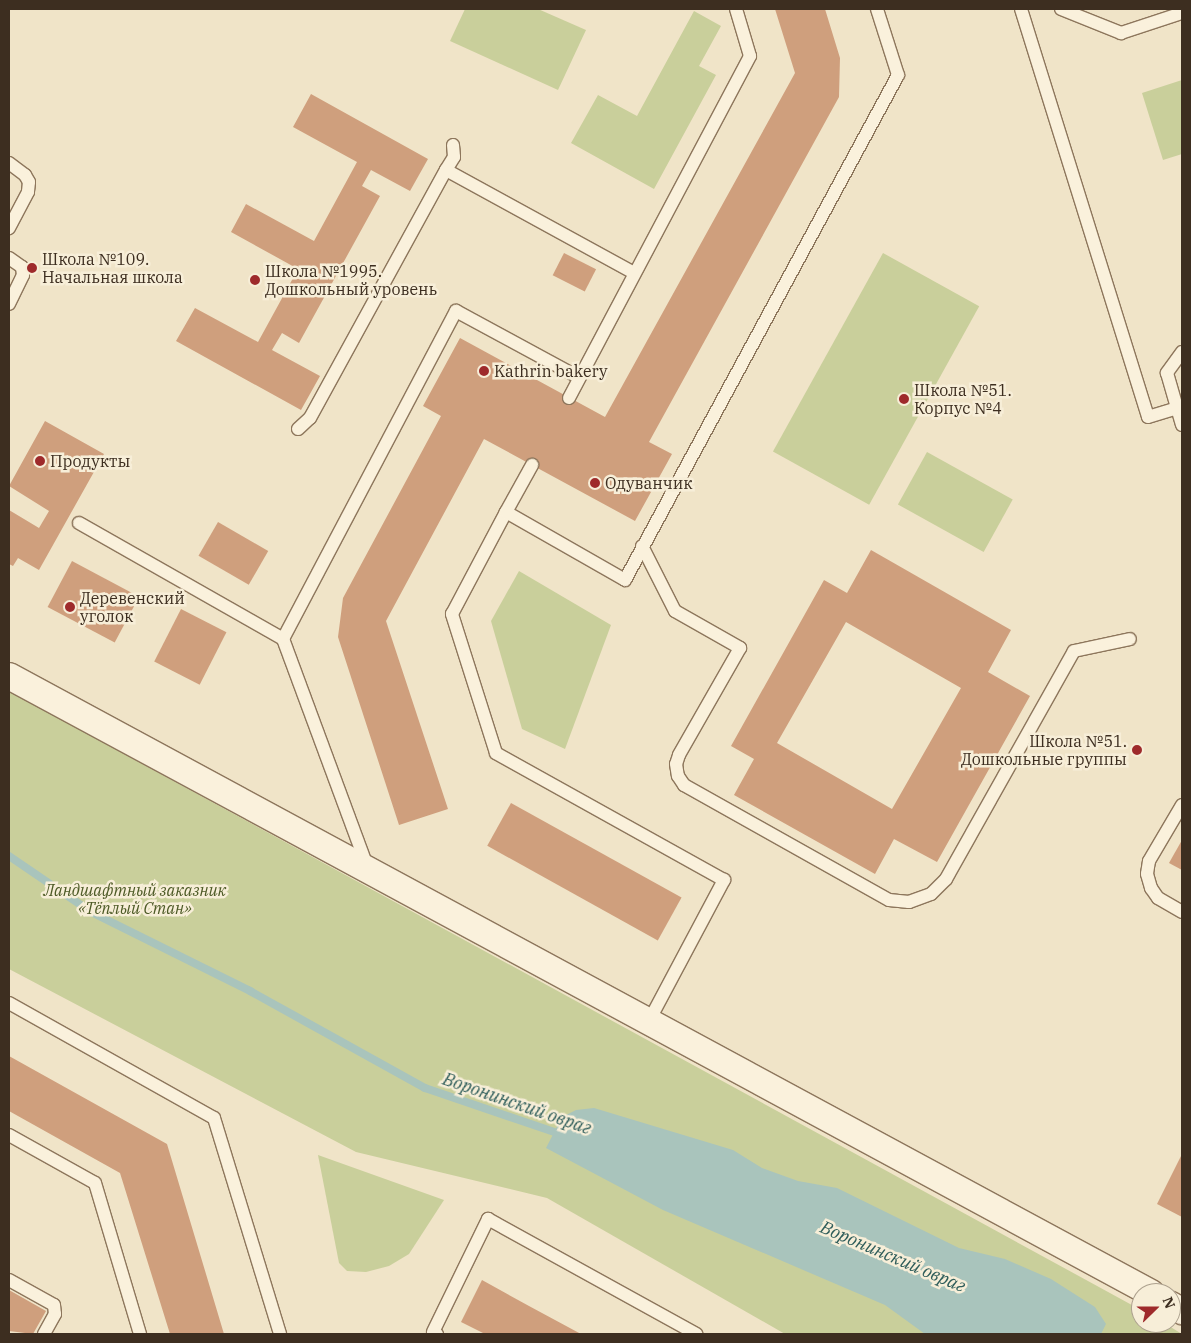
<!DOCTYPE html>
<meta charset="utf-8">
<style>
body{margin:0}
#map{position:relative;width:1191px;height:1343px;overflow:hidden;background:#f0e4c8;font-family:"IBM Plex Serif",serif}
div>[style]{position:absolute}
.green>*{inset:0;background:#c9cf9b;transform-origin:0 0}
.water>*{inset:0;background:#a9c4bc}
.stream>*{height:8px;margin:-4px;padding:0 4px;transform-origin:4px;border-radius:4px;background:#a9c4bc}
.building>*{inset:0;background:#cf9f7d;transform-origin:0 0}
.roads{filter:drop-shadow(1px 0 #8d765c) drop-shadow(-1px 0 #8d765c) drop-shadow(0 1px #8d765c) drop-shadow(0 -1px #8d765c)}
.lane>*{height:12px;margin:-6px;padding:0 6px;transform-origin:6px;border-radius:6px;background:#faf1dc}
.street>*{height:26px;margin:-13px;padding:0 13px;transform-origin:13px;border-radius:13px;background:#faf1dc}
.dots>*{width:14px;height:14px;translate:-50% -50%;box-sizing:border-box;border:2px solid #f7eed8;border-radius:50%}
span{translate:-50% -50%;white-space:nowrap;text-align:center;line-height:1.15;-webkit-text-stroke:5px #f7eed8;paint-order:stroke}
.poi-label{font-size:16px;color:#3d2e20}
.left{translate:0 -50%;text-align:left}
.right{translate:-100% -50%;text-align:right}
.park-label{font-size:16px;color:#4d5a26;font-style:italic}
.water-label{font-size:18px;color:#2f5d5a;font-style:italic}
.frame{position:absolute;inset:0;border:10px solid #3d2e20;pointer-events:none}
.north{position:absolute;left:1131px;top:1283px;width:50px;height:50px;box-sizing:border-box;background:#f7eed8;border:1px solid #ada18e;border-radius:50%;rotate:68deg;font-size:14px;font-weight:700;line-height:20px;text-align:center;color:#3d2e20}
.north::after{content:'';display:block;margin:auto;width:18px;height:22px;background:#9e2a2b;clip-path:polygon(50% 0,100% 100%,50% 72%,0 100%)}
</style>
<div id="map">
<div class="green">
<div style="clip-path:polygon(465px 9px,538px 9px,586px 30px,558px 90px,450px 41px)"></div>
<div style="clip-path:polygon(694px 11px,721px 26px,699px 66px,716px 75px,654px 189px,571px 143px,598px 95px,637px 116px)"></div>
<div style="clip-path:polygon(1182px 80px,1182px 154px,1163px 160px,1142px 93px)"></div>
<div style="left:883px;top:253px;width:110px;height:227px;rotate:29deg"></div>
<div style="left:927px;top:452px;width:98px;height:60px;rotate:29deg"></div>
<div style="clip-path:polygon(519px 571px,611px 625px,565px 749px,522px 729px,491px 621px)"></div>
<div style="clip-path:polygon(9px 691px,1141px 1310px,1141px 1323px,1164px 1323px,1182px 1334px,785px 1334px,547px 1198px,356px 1152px,9px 969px)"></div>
<div style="clip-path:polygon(318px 1155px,444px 1200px,409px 1254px,389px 1266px,366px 1272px,347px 1271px,339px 1263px)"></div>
</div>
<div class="water">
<div style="clip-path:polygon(594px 1108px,733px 1150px,762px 1168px,798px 1181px,837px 1188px,959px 1248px,1005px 1259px,1051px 1279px,1095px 1307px,1106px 1324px,1101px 1334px,925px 1334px,885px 1305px,663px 1210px,546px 1148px,562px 1117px,576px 1110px)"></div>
</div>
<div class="stream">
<div style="left:9px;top:856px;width:99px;rotate:34.3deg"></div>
<div style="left:91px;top:912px;width:178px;rotate:26.4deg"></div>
<div style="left:250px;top:991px;width:200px;rotate:29deg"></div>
<div style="left:425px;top:1088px;width:146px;rotate:18.8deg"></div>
</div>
<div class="building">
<div style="clip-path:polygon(775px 9px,825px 9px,840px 58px,839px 97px,649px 442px,672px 454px,635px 521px,484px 439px,386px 621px,448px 809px,399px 825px,338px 637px,343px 598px,441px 416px,423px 406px,460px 338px,605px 417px,795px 73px)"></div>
<div style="clip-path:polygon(311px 94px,428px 159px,410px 191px,371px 170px,362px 186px,380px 196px,299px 343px,282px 333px,272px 350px,320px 376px,301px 410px,176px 341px,195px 308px,258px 342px,298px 269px,231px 232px,246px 204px,314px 241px,357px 162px,293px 127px)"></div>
<div style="left:564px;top:253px;width:36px;height:25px;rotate:27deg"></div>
<div style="clip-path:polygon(45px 421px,104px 454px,39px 570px,18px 558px,13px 566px,9px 564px,9px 510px,39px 528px,49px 511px,9px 486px)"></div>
<div style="left:218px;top:522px;width:58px;height:39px;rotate:30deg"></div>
<div style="clip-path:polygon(evenodd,871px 550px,1011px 630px,988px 672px,1030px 696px,937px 862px,894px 839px,875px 874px,734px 795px,754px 759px,731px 746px,824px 580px,847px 593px,871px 550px,846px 622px,961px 688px,892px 809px,777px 743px,846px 622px)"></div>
<div style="left:72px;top:561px;width:76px;height:52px;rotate:28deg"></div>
<div style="left:181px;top:609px;width:51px;height:59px;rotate:27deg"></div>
<div style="left:511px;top:803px;width:195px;height:49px;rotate:29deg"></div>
<div style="clip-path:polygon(1182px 840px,1182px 870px,1169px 863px)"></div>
<div style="clip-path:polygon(9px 1056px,167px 1144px,224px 1334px,170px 1334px,120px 1173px,9px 1111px)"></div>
<div style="clip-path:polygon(1182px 1154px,1182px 1217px,1157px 1204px)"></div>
<div style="clip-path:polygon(482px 1280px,529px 1306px,581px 1334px,485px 1334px,461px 1322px)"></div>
<div style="clip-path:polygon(9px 1290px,46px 1311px,33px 1334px,9px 1331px)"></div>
</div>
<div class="roads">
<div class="lane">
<div style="left:1021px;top:9px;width:427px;rotate:72.7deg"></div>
<div style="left:1148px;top:417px;width:30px;rotate:-17deg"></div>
<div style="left:1061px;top:9px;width:65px;rotate:21.8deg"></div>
<div style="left:1121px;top:33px;width:64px;rotate:-18.2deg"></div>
<div style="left:453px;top:145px;width:12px;rotate:85deg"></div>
<div style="left:454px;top:157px;width:15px;rotate:122deg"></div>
<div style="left:446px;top:170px;width:214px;rotate:28.7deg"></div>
<div style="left:9px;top:163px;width:20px;rotate:37deg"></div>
<div style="left:25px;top:175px;width:8px;rotate:60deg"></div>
<div style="left:29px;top:182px;width:10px;rotate:96deg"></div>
<div style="left:28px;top:192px;width:41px;rotate:117.8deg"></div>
<div style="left:9px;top:258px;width:16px;rotate:35deg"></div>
<div style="left:22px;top:267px;width:8px;rotate:83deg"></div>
<div style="left:23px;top:275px;width:32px;rotate:116deg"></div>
<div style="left:1182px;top:352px;width:26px;rotate:126deg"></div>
<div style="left:1167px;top:373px;width:54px;rotate:73.9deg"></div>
<div style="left:569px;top:398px;width:387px;rotate:-62.1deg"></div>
<div style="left:750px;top:56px;width:49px;rotate:-106.6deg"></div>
<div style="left:298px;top:429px;width:16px;rotate:-43deg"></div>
<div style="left:310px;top:418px;width:283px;rotate:-61.3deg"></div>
<div style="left:506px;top:512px;width:54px;rotate:-61deg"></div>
<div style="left:79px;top:523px;width:235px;rotate:29.6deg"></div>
<div style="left:642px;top:546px;width:73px;rotate:63.1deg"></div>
<div style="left:675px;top:611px;width:75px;rotate:29.6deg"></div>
<div style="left:740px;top:648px;width:123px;rotate:119.7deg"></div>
<div style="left:679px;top:755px;width:9px;rotate:108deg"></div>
<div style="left:676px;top:764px;width:12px;rotate:81deg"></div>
<div style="left:678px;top:776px;width:11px;rotate:56deg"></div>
<div style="left:684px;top:785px;width:235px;rotate:29.3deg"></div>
<div style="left:889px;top:900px;width:20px;rotate:6deg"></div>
<div style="left:909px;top:902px;width:23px;rotate:-20deg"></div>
<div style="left:931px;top:894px;width:21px;rotate:-45deg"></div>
<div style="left:946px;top:879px;width:261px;rotate:-60.7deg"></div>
<div style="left:1074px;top:651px;width:57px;rotate:-12.1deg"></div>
<div style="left:1182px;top:805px;width:65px;rotate:120.5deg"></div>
<div style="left:1149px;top:861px;width:13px;rotate:99deg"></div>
<div style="left:1147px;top:874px;width:15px;rotate:74deg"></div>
<div style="left:1151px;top:888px;width:12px;rotate:55deg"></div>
<div style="left:1158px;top:898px;width:28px;rotate:30deg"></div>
<div style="left:367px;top:866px;width:242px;rotate:-110.3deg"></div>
<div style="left:283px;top:639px;width:371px;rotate:-62.2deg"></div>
<div style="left:456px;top:311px;width:139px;rotate:28.4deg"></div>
<div style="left:9px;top:1003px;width:235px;rotate:29.3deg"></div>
<div style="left:214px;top:1118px;width:226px;rotate:73deg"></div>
<div style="left:649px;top:1021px;width:160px;rotate:-62deg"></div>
<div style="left:724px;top:880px;width:261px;rotate:-150.9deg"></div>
<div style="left:496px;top:753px;width:146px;rotate:-107.6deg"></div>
<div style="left:452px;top:614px;width:115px;rotate:-62.1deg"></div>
<div style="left:506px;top:512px;width:137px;rotate:29.7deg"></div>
<div style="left:625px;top:580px;width:574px;rotate:-61.6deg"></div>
<div style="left:898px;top:75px;width:69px;rotate:-107.7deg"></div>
<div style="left:9px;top:1135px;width:98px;rotate:29.2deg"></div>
<div style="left:95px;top:1183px;width:158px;rotate:73.4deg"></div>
<div style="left:9px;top:1280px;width:51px;rotate:29.1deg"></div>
<div style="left:54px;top:1305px;width:9px;rotate:84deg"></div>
<div style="left:55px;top:1314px;width:23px;rotate:119deg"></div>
<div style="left:437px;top:1334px;width:4px;rotate:-153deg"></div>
<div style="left:433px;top:1332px;width:126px;rotate:-64deg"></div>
<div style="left:488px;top:1219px;width:238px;rotate:28.9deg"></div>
</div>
<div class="street">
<div style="left:9px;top:676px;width:1298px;rotate:28.38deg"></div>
<div style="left:1171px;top:1305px;width:13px;rotate:29deg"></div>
</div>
</div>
<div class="dots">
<div style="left:32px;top:268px;background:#9e2a2b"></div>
<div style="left:255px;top:280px;background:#9e2a2b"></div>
<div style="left:484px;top:371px;background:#9e2a2b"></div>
<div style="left:904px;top:399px;background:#9e2a2b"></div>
<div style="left:40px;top:461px;background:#9e2a2b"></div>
<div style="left:595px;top:483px;background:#9e2a2b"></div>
<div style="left:70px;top:607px;background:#9e2a2b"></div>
<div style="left:1137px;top:750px;background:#9e2a2b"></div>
</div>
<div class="poi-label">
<span class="left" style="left:42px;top:268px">Школа №109.<br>Начальная школа</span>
<span class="left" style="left:265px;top:280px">Школа №1995.<br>Дошкольный уровень</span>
<span class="left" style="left:494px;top:371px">Kathrin bakery</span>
<span class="left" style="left:914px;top:399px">Школа №51.<br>Корпус №4</span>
<span class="left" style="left:50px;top:461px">Продукты</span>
<span class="left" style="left:605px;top:483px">Одуванчик</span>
<span class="left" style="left:80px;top:607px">Деревенский<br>уголок</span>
<span class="right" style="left:1127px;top:750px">Школа №51.<br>Дошкольные группы</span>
</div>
<div class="park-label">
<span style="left:135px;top:899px">Ландшафтный заказник<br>«Тёплый Стан»</span>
</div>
<div class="water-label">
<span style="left:517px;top:1104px;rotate:19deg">Воронинский овраг</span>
<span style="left:893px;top:1257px;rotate:23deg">Воронинский овраг</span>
</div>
<div class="frame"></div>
<div class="north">N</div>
</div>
